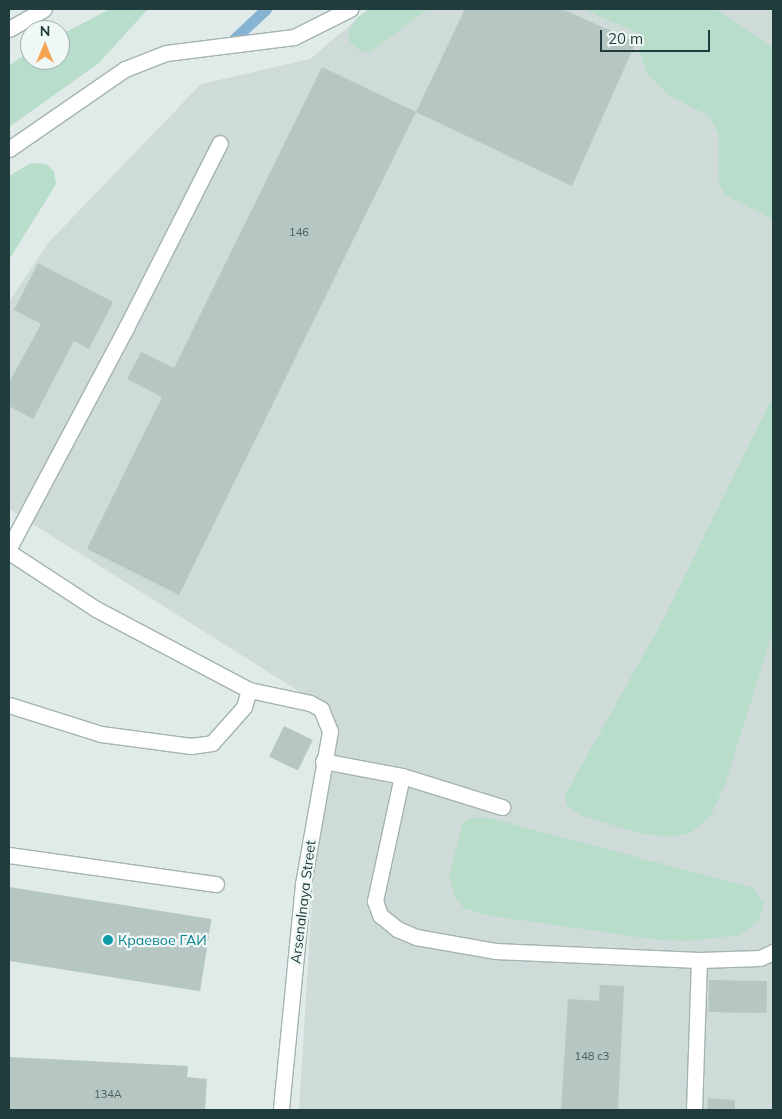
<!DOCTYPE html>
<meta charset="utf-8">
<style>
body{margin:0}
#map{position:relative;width:782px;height:1119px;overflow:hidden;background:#e0ebe9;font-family:Mulish,sans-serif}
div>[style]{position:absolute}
.built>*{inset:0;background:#cedbd8}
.green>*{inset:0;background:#b8ddcb}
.stream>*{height:11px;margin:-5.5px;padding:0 5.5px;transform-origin:5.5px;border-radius:5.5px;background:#85b4d3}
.building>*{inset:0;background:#b5c6c3;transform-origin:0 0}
.roads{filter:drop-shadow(1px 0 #a3b3b2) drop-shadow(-1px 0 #a3b3b2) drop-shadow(0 1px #a3b3b2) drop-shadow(0 -1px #a3b3b2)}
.minor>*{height:15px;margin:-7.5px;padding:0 7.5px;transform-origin:7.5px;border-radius:7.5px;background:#fff}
.dots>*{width:14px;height:14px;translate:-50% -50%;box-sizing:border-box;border:2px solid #f0f8f6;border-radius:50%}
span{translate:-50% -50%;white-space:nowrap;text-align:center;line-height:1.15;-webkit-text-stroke:4.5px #f0f8f6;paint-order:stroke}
.number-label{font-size:11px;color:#455e5e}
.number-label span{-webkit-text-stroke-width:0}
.street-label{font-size:14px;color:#203c3c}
.culture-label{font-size:14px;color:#0d838f}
.left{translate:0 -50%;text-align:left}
.frame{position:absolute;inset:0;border:10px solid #203c3c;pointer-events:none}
.north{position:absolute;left:20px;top:20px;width:50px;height:50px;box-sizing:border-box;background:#f0f8f6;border:1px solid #9dadac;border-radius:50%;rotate:0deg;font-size:14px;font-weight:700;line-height:20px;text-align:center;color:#203c3c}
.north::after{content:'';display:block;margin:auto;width:18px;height:22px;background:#f6a453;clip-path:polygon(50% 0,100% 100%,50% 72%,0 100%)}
.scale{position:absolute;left:600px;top:30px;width:110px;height:22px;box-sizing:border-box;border:2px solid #203c3c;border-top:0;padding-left:6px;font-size:15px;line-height:18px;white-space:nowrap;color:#203c3c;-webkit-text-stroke:4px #f0f8f6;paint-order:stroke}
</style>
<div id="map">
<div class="built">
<div style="clip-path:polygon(369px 9px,773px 9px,773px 1110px,299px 1110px,324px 707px,9px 509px,9px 302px,48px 243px,201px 84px,310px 59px)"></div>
</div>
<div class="green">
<div style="clip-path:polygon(110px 9px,148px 9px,99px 63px,9px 127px,9px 65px,30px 52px,30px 60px,60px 60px,60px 35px)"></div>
<div style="clip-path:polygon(369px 9px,428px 9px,369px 53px,357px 49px,350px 42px,348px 32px,357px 18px)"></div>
<div style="clip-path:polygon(583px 9px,715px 9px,773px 48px,773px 219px,725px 195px,719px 182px,719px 135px,709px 116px,668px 95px,648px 75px,640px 54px,640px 34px)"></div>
<div style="clip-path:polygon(31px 163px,46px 164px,54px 171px,56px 184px,9px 260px,9px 176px)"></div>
<div style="clip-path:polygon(773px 396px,773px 632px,725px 784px,711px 815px,691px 833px,672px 837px,642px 834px,581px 815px,566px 805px,565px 795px,663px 620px)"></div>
<div style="clip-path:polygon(471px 818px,489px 818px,753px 888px,764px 902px,759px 921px,739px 935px,689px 941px,659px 940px,486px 915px,464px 908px,455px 896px,449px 876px,463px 822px)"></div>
</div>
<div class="stream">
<div style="left:234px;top:39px;width:44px;rotate:-43.2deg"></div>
</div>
<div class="building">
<div style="clip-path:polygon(465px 9px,562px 9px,636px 42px,572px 186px,416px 112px)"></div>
<div style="clip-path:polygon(322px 67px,416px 112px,179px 595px,87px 549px,162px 397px,127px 379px,141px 352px,174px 368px)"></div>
<div style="clip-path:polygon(38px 263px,113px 302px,89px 349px,74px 341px,33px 419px,9px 406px,9px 383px,41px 324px,14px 310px)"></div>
<div style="left:284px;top:726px;width:32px;height:34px;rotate:26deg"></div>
<div style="left:9px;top:887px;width:205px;height:73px;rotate:9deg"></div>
<div style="left:709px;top:980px;width:58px;height:32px;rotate:1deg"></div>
<div style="clip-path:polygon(600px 985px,624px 986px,618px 1110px,561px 1110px,568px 999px,599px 1001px)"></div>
<div style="clip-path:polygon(9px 1057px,188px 1066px,187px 1077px,207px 1079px,205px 1110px,9px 1110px)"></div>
<div style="clip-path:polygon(708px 1098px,735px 1100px,735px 1110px,707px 1110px)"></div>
</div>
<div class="roads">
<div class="minor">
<div style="left:9px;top:29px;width:40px;rotate:-29.7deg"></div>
<div style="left:9px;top:149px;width:141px;rotate:-34.6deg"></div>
<div style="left:125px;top:69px;width:44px;rotate:-21.3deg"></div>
<div style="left:166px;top:53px;width:129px;rotate:-7.1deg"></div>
<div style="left:294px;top:37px;width:63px;rotate:-26.6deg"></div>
<div style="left:9px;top:548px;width:251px;rotate:-62deg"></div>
<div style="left:127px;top:326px;width:205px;rotate:-63.1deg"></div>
<div style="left:9px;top:552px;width:104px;rotate:33.2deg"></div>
<div style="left:96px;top:609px;width:173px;rotate:27.9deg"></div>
<div style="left:249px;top:690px;width:62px;rotate:12deg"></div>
<div style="left:310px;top:703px;width:13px;rotate:29deg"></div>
<div style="left:321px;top:709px;width:24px;rotate:68deg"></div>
<div style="left:330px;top:731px;width:155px;rotate:100deg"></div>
<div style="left:303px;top:884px;width:227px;rotate:95.6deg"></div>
<div style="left:9px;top:705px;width:96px;rotate:17.5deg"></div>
<div style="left:101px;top:734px;width:91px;rotate:7.6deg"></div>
<div style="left:191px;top:746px;width:21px;rotate:-8deg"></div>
<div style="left:212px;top:743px;width:48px;rotate:-48.4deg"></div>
<div style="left:244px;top:707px;width:18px;rotate:-74deg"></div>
<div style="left:323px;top:761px;width:80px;rotate:10.8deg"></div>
<div style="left:402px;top:776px;width:105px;rotate:17.2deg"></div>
<div style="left:402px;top:776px;width:128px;rotate:102.2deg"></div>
<div style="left:375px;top:901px;width:15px;rotate:70deg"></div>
<div style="left:380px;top:915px;width:22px;rotate:39deg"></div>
<div style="left:397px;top:929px;width:21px;rotate:23deg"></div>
<div style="left:416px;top:937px;width:80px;rotate:10deg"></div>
<div style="left:495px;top:951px;width:204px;rotate:2.5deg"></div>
<div style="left:699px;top:960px;width:150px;rotate:91.9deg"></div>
<div style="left:9px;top:855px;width:209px;rotate:8deg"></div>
<div style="left:699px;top:960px;width:61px;rotate:-1.9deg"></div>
<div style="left:760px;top:958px;width:14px;rotate:-25deg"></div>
</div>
</div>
<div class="dots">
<div style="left:108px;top:940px;background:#0f9aa8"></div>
</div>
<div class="number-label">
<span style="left:299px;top:232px">146</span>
<span style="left:592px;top:1056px">148 с3</span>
<span style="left:108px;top:1094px">134А</span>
</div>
<div class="street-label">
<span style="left:303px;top:902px;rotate:-83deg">Arsenalnaya Street</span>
</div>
<div class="culture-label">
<span class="left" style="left:118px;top:940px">Краевое ГАИ</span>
</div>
<div class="frame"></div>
<div class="north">N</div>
<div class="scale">20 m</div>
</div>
